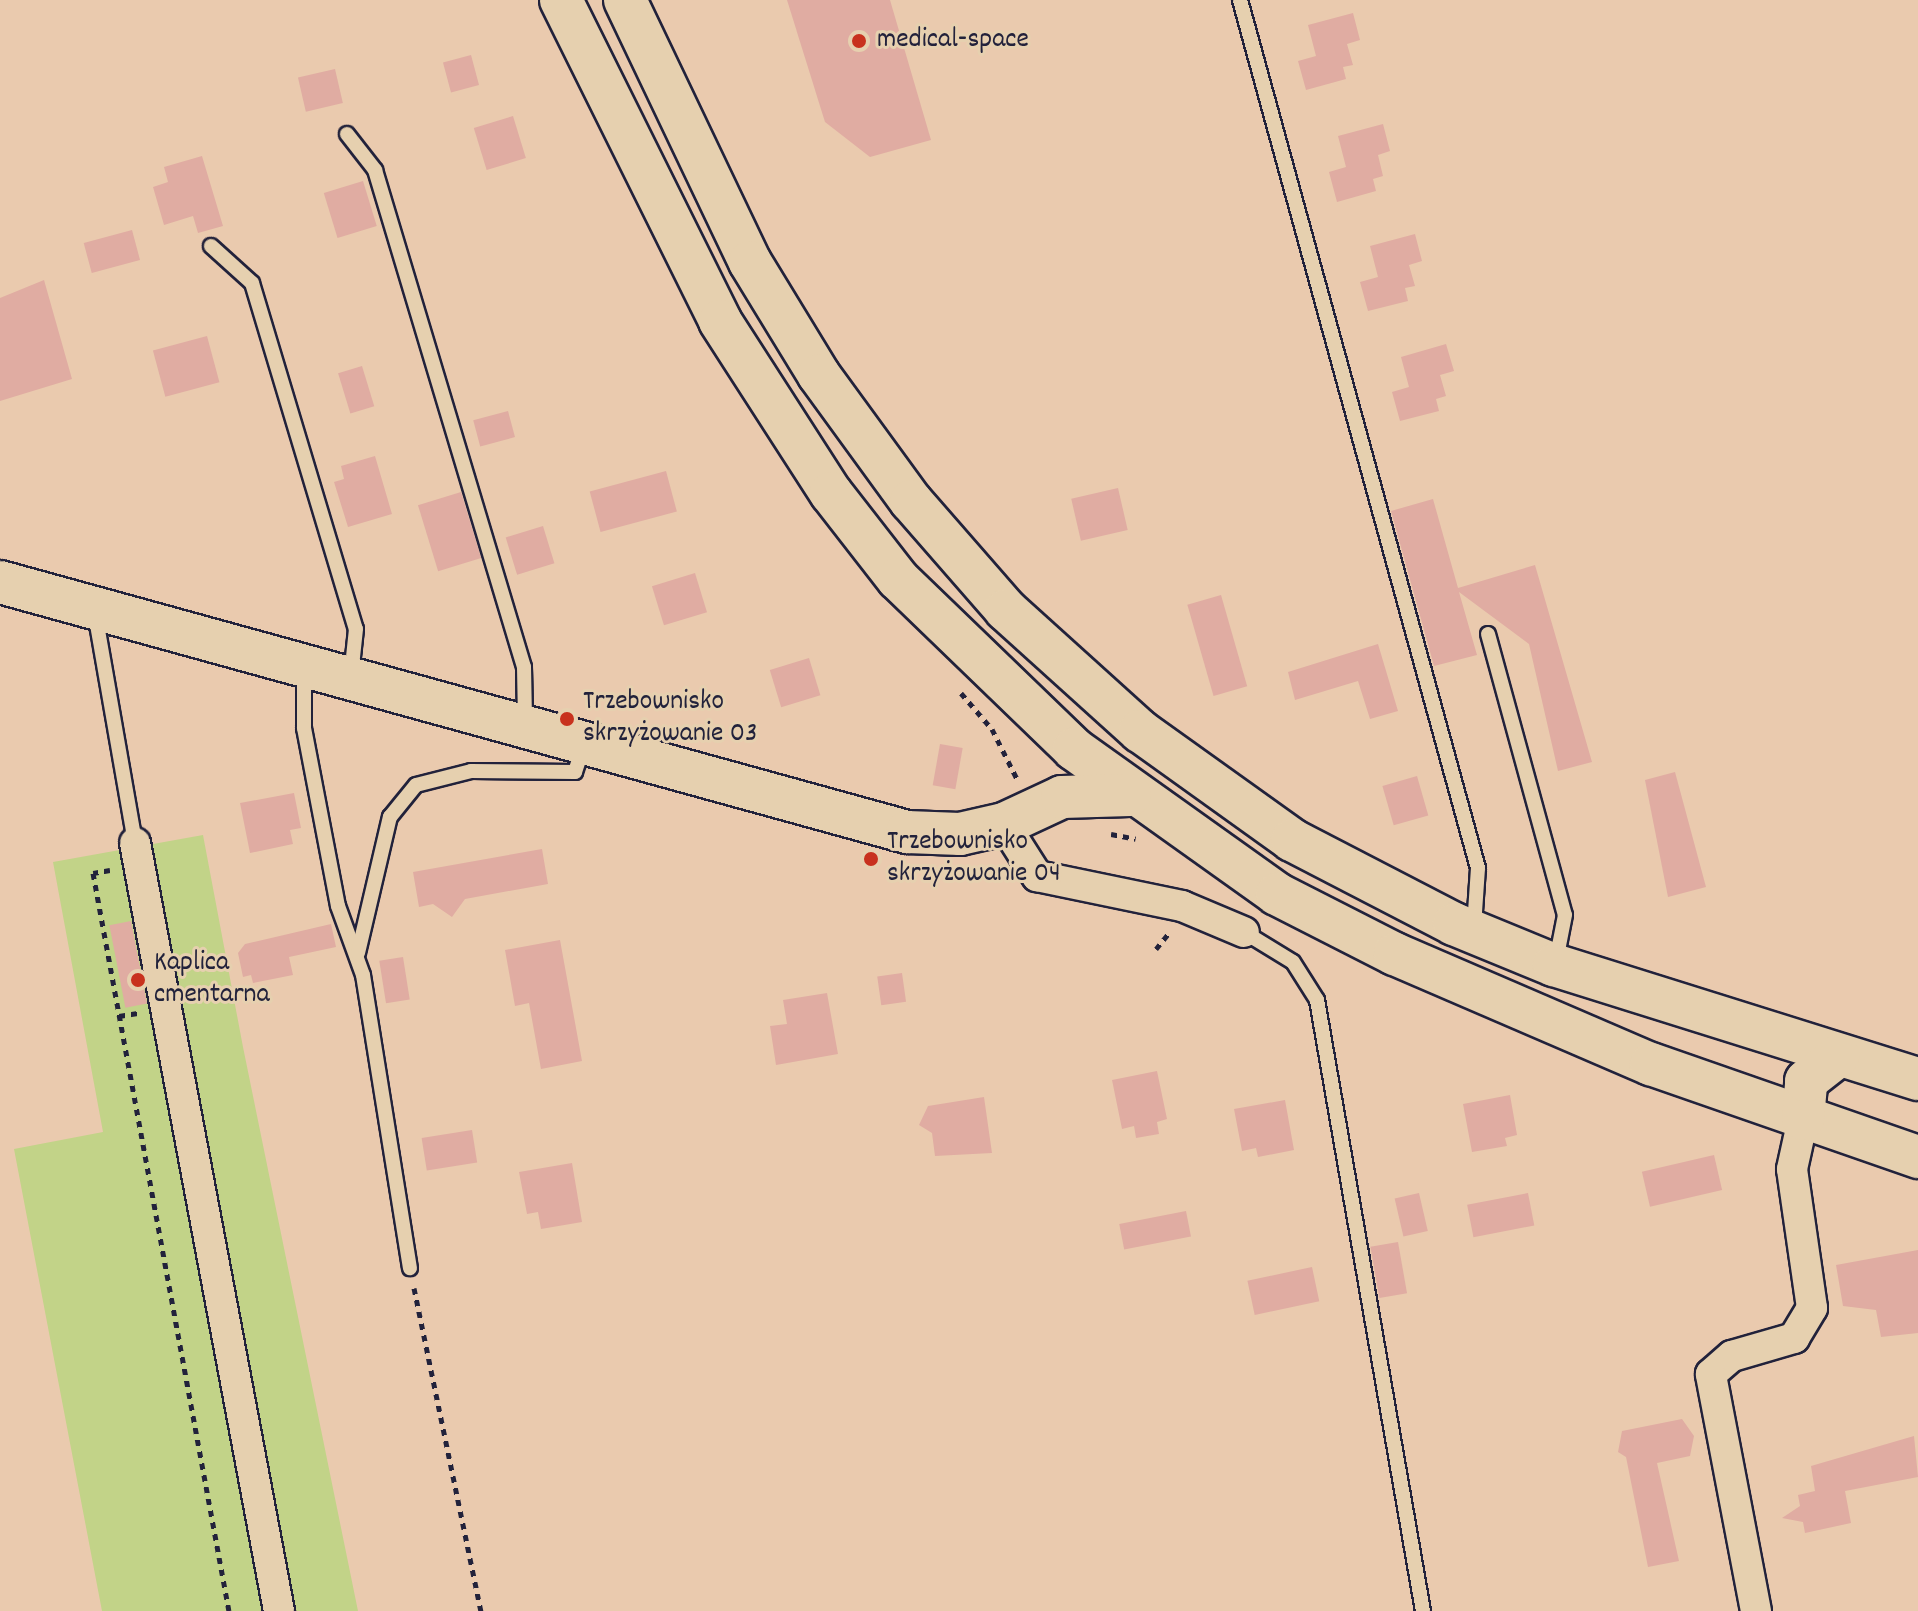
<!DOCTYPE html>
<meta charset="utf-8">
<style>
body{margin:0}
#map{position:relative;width:1918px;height:1611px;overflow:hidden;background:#eacaae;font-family:Dekko,sans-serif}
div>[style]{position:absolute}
.green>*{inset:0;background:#c2d388}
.building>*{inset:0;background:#e0aca2;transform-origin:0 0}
.path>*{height:5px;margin-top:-2.5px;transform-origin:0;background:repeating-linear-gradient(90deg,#22223b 0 6px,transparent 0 12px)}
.roads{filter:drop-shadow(2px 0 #22223b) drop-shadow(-2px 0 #22223b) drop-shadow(0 2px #22223b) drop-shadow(0 -2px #22223b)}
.lane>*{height:14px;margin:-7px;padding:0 7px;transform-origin:7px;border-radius:7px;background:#e6d0af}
.street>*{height:30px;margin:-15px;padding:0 15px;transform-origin:15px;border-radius:15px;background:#e6d0af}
.secondary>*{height:42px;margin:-21px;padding:0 21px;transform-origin:21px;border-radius:21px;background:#e6d0af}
.dots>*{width:22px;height:22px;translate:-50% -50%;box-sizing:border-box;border:4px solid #e6d0af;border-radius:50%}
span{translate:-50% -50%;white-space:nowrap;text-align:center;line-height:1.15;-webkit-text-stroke:6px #e6d0af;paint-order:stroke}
.poi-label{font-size:28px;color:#22223b}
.left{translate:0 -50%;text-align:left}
</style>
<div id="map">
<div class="green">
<div style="clip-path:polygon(203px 835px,243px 1047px,358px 1611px,102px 1611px,14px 1149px,103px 1132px,53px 862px)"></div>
</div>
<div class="building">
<div style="clip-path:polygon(787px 0,890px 0,931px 140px,870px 157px,825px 122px)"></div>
<div style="clip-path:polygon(1353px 13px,1360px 40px,1347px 44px,1353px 65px,1343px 67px,1346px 79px,1306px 90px,1298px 61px,1316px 56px,1308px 25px)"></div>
<div style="left:471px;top:55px;width:31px;height:29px;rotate:75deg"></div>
<div style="left:335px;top:69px;width:35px;height:38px;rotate:77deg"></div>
<div style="left:513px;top:116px;width:44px;height:41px;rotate:73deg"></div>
<div style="clip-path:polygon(1383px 124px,1390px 151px,1378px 155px,1383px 176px,1373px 179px,1376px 191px,1337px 202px,1329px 172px,1346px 167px,1338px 136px)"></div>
<div style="clip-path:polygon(202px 156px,223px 226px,198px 233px,193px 216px,164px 225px,153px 187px,168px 182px,164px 167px)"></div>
<div style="left:363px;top:181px;width:47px;height:41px;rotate:73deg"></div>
<div style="left:132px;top:230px;width:31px;height:50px;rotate:75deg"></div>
<div style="clip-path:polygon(1415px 234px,1422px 261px,1409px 265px,1415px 286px,1405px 288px,1408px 301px,1368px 311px,1360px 282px,1378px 277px,1370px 246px)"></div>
<div style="clip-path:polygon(44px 280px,72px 379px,0 401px,0 298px)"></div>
<div style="left:207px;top:336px;width:48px;height:56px;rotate:75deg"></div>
<div style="clip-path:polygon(1446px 344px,1454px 371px,1440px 375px,1446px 396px,1436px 399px,1439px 411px,1400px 421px,1392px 392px,1409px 387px,1401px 357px)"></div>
<div style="left:362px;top:366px;width:42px;height:25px;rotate:73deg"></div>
<div style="left:508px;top:411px;width:27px;height:36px;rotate:75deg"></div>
<div style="clip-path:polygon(375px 456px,392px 514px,348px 527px,334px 482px,344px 479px,341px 466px)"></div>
<div style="left:666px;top:471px;width:42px;height:79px;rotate:75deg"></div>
<div style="left:1118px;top:488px;width:43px;height:48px;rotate:77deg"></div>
<div style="left:461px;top:492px;width:69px;height:45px;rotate:73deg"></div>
<div style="clip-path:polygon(1433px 499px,1458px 588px,1535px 565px,1592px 762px,1558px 771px,1529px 644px,1459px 592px,1477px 655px,1434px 666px,1391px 511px)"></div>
<div style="left:543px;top:526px;width:39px;height:39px;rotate:73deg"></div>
<div style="left:695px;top:573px;width:41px;height:45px;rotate:73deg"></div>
<div style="left:1221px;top:595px;width:95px;height:35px;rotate:74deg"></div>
<div style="clip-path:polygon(1378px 644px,1398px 711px,1370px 719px,1358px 681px,1295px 700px,1288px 672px)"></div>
<div style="left:809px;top:658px;width:39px;height:41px;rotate:73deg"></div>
<div style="left:940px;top:744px;width:23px;height:42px;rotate:10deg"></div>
<div style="clip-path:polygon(1675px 772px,1706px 887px,1668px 897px,1645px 780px)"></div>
<div style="left:1417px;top:776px;width:41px;height:36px;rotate:74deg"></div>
<div style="clip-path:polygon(294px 793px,301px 828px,290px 830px,293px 844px,250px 853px,240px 803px)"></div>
<div style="clip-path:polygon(542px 849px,548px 884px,465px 899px,452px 917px,433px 904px,419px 907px,413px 872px)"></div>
<div style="left:131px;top:921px;width:84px;height:22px;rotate:79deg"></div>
<div style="clip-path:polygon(331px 924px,336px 947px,289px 957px,293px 975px,253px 983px,251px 975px,243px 977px,238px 953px,245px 944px)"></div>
<div style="clip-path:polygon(560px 940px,582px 1061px,541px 1069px,529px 1003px,515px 1006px,505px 950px)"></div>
<div style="left:403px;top:957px;width:43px;height:24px;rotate:81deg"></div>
<div style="left:902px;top:973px;width:29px;height:25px;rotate:82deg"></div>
<div style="clip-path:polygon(827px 993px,838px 1054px,776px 1065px,770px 1026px,787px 1024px,783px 1000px)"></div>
<div style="clip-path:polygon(1157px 1071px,1167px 1119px,1157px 1122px,1159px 1134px,1136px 1138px,1134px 1126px,1122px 1129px,1112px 1080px)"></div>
<div style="clip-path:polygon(1510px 1095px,1517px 1135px,1505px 1138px,1507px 1146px,1472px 1152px,1463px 1104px)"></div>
<div style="clip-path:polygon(984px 1097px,992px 1153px,935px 1156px,932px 1133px,919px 1125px,928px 1106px)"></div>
<div style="clip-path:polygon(1285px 1100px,1294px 1150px,1258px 1157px,1256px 1148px,1242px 1151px,1234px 1109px)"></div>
<div style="left:472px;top:1130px;width:33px;height:51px;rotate:81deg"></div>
<div style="left:1714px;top:1155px;width:36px;height:74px;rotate:77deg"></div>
<div style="clip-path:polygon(572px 1163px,582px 1222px,541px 1229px,538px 1212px,527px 1214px,519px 1172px)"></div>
<div style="left:1419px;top:1193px;width:39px;height:25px;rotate:77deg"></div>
<div style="left:1528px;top:1193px;width:33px;height:62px;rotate:79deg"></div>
<div style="left:1186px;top:1211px;width:26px;height:68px;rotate:79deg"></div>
<div style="left:1398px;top:1242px;width:52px;height:28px;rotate:80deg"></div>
<div style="clip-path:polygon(1918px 1250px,1918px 1333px,1881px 1337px,1876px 1310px,1843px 1306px,1836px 1265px)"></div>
<div style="left:1312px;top:1267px;width:35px;height:66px;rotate:78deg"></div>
<div style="clip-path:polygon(1682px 1419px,1694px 1436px,1690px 1456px,1657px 1463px,1679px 1561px,1648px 1567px,1626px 1457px,1618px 1452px,1622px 1431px)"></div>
<div style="clip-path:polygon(1914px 1436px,1918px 1477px,1845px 1491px,1851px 1523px,1805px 1533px,1803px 1522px,1782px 1518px,1800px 1506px,1798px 1495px,1815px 1491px,1811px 1466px)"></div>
</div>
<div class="path">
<div style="left:961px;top:693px;width:48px;rotate:49.3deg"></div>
<div style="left:992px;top:729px;width:58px;rotate:63.4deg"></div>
<div style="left:1111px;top:834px;width:25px;rotate:11deg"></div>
<div style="left:110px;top:870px;width:17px;rotate:170deg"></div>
<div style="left:93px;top:873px;width:750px;rotate:79.56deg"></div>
<div style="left:1156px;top:949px;width:22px;rotate:-51deg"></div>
<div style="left:119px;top:1016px;width:19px;rotate:-9deg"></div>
<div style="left:414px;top:1288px;width:330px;rotate:78.3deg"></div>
</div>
<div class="roads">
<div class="lane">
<div style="left:1240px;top:0;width:900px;rotate:74.67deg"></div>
<div style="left:1478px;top:868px;width:59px;rotate:93.9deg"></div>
<div style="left:347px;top:134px;width:46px;rotate:52.1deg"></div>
<div style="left:375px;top:170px;width:519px;rotate:73.31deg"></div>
<div style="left:524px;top:667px;width:54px;rotate:88.9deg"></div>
<div style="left:211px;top:246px;width:55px;rotate:42.1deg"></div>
<div style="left:252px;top:283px;width:361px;rotate:73.3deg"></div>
<div style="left:356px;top:629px;width:47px;rotate:96.1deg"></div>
<div style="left:95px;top:613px;width:233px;rotate:80.1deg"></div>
<div style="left:1488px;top:634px;width:291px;rotate:74.7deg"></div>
<div style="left:1565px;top:915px;width:47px;rotate:101.1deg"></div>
<div style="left:304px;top:672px;width:56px;rotate:90deg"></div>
<div style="left:304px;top:728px;width:181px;rotate:79.2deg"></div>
<div style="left:338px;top:906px;width:73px;rotate:70.1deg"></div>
<div style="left:363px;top:975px;width:297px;rotate:80.9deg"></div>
<div style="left:1244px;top:932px;width:57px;rotate:31.5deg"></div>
<div style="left:1293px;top:962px;width:45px;rotate:57.7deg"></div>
<div style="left:1317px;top:1000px;width:620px;rotate:80.16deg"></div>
<div style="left:358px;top:953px;width:140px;rotate:-76.8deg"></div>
<div style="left:390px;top:817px;width:41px;rotate:-50.9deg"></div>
<div style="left:416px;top:785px;width:57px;rotate:-14.3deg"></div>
<div style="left:471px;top:771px;width:104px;rotate:0.6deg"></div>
<div style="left:575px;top:772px;width:25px;rotate:-72deg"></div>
</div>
<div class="street">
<div style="left:1004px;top:824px;width:62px;rotate:57.6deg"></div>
<div style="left:1037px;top:876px;width:148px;rotate:11.7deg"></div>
<div style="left:1182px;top:906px;width:67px;rotate:22.8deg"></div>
<div style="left:135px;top:843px;width:781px;rotate:79.38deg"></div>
<div style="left:1756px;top:1611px;width:241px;rotate:-100.8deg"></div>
<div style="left:1711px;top:1374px;width:28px;rotate:-41deg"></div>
<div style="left:1732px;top:1356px;width:65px;rotate:-16.2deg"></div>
<div style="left:1794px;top:1338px;width:35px;rotate:-59deg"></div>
<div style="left:1812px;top:1308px;width:140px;rotate:-98.2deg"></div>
<div style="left:1792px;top:1169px;width:51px;rotate:-77.6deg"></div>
</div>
<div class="secondary">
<div style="left:561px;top:0;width:358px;rotate:63.6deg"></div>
<div style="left:720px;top:321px;width:205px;rotate:57.2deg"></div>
<div style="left:831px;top:493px;width:109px;rotate:52.1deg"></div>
<div style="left:898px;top:579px;width:245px;rotate:44deg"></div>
<div style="left:1074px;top:749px;width:249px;rotate:35.5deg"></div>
<div style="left:1277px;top:894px;width:132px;rotate:27deg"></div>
<div style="left:1395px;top:954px;width:279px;rotate:23.3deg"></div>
<div style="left:1651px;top:1064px;width:283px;rotate:19.2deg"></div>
<div style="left:625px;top:0;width:290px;rotate:64.5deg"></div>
<div style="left:750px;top:262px;width:132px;rotate:58.6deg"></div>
<div style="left:819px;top:375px;width:156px;rotate:53.9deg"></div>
<div style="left:911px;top:501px;width:145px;rotate:48.9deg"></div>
<div style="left:1006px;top:610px;width:181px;rotate:42.1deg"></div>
<div style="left:1140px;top:731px;width:187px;rotate:35.6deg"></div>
<div style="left:1292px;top:840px;width:182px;rotate:27.4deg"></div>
<div style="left:1454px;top:924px;width:108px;rotate:22.3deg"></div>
<div style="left:1554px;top:965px;width:381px;rotate:17.4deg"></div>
<div style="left:0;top:582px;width:941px;rotate:15.41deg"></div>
<div style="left:907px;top:832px;width:53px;rotate:2.2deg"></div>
<div style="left:960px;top:834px;width:45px;rotate:-12.8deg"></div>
<div style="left:1004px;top:824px;width:64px;rotate:-25deg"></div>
<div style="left:1062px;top:797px;width:68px;rotate:-1.7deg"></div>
<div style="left:1803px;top:1119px;width:38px;rotate:-85deg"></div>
<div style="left:1806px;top:1081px;width:41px;rotate:-38deg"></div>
</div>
</div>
<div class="dots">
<div style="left:859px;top:41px;background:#c8321e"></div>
<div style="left:567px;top:719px;background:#c8321e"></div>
<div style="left:871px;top:859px;background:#c8321e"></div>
<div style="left:138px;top:980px;background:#c8321e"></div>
</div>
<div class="poi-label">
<span class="left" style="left:877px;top:41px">medical-space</span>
<span class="left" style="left:583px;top:719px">Trzebownisko<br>skrzyżowanie 03</span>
<span class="left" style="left:887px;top:859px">Trzebownisko<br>skrzyżowanie 04</span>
<span class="left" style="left:154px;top:980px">Kaplica<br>cmentarna</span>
</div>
</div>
